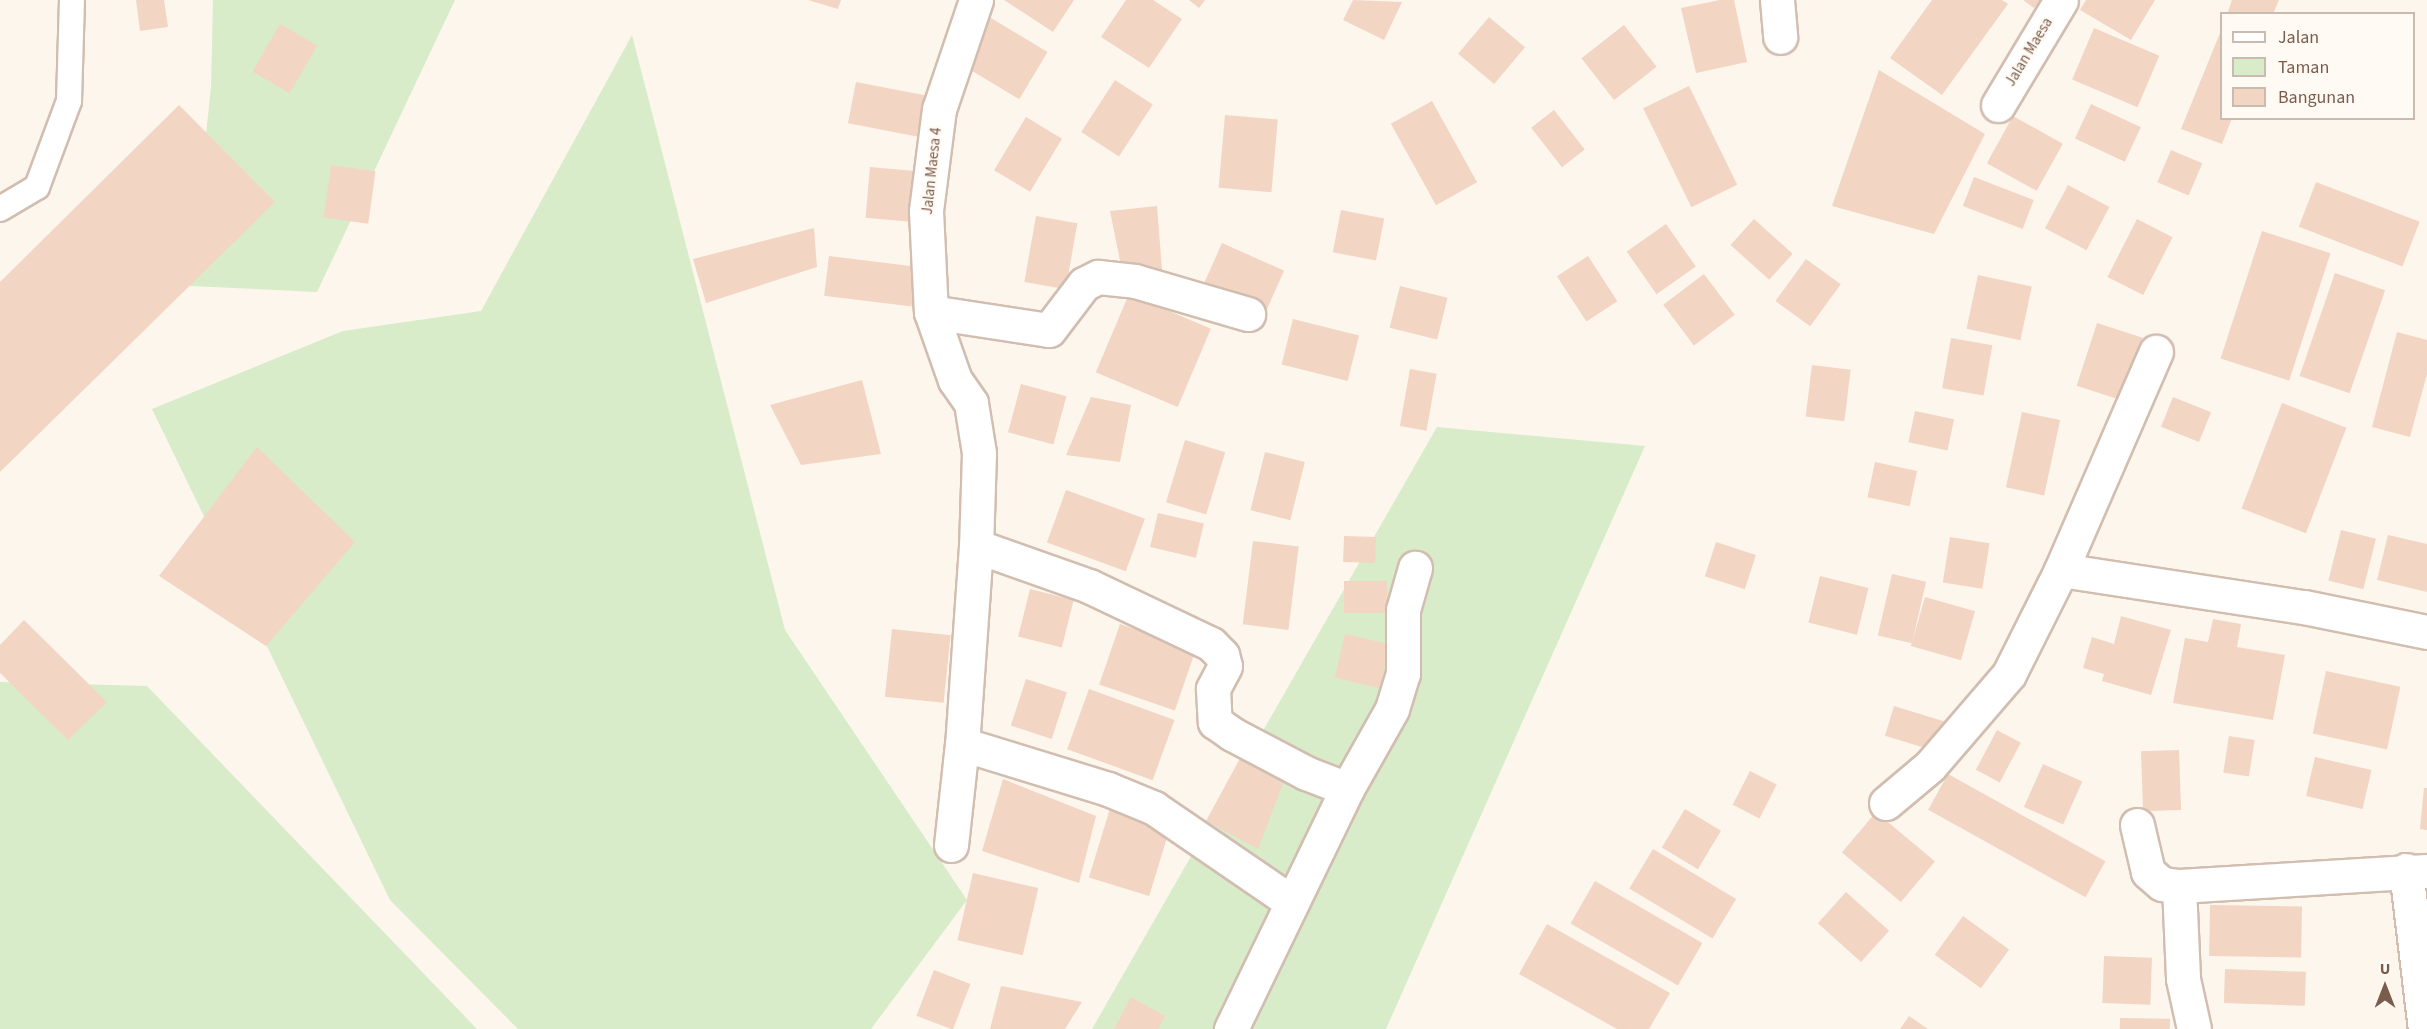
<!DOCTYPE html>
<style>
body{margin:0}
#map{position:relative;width:2427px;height:1029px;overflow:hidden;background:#fdf6ec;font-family:"Source Sans 3",sans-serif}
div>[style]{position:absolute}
.green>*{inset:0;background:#d8ecc9}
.building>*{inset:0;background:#f3d5c3;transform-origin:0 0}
.roads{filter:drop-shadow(2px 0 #d1beb0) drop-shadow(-2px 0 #d1beb0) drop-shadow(0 2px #d1beb0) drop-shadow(0 -2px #d1beb0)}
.service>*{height:24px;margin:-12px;padding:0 12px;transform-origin:12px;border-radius:12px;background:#fff}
.minor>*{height:33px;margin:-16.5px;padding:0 16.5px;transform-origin:16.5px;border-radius:16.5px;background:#fff}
span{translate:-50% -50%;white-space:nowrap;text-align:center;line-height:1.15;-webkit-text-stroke:4.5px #fffaf3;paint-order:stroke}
.street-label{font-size:15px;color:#7a5c4d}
.legend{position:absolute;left:2220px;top:12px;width:195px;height:108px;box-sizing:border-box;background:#fffaf3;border:2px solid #cabbb1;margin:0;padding:8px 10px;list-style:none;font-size:18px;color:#7a5c4d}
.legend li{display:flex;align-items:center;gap:12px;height:30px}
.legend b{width:30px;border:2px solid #cabbb1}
.north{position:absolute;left:2355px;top:957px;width:60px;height:60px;-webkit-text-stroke:4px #fffaf3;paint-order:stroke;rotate:0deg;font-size:16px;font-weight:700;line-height:24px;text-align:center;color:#7a5c4d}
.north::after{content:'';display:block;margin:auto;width:21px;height:27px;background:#7a5c4d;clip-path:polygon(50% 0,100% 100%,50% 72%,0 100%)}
</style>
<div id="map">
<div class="green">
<div style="clip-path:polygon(213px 0,455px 0,317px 292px,190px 286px,211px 87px)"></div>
<div style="clip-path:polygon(632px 35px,785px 630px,967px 900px,871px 1029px,518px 1029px,390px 900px,152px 409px,343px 331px,481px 311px)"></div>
<div style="clip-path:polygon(1437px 427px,1645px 446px,1386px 1029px,1092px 1029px)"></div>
<div style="clip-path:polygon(0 682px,147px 686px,477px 1029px,0 1029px)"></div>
</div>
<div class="building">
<div style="clip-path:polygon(136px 0,164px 0,168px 27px,140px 31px)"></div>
<div style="clip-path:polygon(808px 0,841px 0,838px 9px)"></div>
<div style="clip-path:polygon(1004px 0,1074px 0,1053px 32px)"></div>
<div style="clip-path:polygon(1126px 0,1153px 0,1182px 19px,1149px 68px,1101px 37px)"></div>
<div style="clip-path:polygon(1189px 0,1205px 0,1199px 8px)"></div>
<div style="clip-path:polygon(1353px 0,1402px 2px,1384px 40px,1343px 20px)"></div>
<div style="clip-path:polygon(1720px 0,1734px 0,1747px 62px,1696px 73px,1681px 8px)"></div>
<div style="clip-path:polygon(1932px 0,2002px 0,2008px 4px,1942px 95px,1890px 58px)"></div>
<div style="clip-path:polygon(2023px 0,2041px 0,2034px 8px)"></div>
<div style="clip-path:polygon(2086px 0,2155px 0,2131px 40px,2080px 10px)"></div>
<div style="clip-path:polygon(2232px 0,2279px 0,2273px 14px,2227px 14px)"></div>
<div style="left:1489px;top:17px;width:47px;height:48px;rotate:40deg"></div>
<div style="left:991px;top:18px;width:66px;height:55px;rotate:31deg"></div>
<div style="left:280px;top:24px;width:43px;height:55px;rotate:30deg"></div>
<div style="left:1624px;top:25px;width:53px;height:54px;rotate:52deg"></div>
<div style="left:2094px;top:28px;width:71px;height:56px;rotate:23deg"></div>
<div style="clip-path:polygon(2222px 28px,2222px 118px,2232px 118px,2222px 144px,2181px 129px)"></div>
<div style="clip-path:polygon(1879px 70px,1985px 134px,1934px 234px,1832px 206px)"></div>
<div style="left:1115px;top:80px;width:45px;height:62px;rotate:33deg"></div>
<div style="left:856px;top:82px;width:70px;height:42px;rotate:11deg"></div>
<div style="left:1689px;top:86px;width:110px;height:51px;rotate:64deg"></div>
<div style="left:1432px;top:101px;width:93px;height:47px;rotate:61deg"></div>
<div style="left:2091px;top:104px;width:55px;height:38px;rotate:25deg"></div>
<div style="clip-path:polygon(179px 105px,275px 202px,0 472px,0 282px)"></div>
<div style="left:1554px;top:110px;width:50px;height:29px;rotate:52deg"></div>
<div style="left:1225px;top:115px;width:53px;height:73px;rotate:5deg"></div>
<div style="left:2013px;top:116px;width:57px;height:54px;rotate:29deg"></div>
<div style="left:1026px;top:117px;width:42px;height:62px;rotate:31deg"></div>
<div style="left:2171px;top:150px;width:34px;height:35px;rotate:23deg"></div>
<div style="left:331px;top:165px;width:45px;height:53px;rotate:8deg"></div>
<div style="left:870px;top:167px;width:45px;height:51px;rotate:5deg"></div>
<div style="left:1974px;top:177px;width:64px;height:31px;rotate:21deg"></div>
<div style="left:2316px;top:182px;width:111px;height:48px;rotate:21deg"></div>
<div style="left:2068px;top:185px;width:47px;height:49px;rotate:28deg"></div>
<div style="clip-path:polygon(1157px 206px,1162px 270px,1123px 276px,1110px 211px)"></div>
<div style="left:1341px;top:210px;width:44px;height:43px;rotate:11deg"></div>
<div style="left:1036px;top:216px;width:42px;height:67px;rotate:10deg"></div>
<div style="left:1754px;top:219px;width:52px;height:35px;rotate:42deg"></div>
<div style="left:2137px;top:219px;width:40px;height:65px;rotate:27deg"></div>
<div style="left:1666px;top:224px;width:52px;height:48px;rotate:55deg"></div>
<div style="clip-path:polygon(814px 228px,817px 267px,706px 303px,693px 259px)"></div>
<div style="left:2262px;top:231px;width:72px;height:134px;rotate:18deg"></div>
<div style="left:1222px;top:243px;width:68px;height:43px;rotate:24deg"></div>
<div style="left:829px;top:256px;width:88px;height:40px;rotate:7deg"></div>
<div style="left:1588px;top:256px;width:54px;height:37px;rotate:57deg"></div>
<div style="left:1806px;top:259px;width:43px;height:52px;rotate:36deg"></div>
<div style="left:2335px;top:273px;width:53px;height:109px;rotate:19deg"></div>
<div style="left:1704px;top:274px;width:51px;height:51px;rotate:53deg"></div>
<div style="left:1978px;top:275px;width:55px;height:55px;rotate:12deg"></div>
<div style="left:1400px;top:286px;width:49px;height:43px;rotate:14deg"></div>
<div style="left:1129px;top:294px;width:89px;height:85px;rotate:23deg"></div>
<div style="left:1293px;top:319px;width:68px;height:47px;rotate:14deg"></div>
<div style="left:2097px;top:323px;width:48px;height:66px;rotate:18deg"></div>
<div style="clip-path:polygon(2397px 332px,2427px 340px,2427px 374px,2410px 437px,2372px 427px)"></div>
<div style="left:1951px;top:338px;width:42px;height:51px;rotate:10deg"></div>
<div style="left:1812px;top:365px;width:39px;height:52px;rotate:7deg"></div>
<div style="left:1410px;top:369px;width:27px;height:58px;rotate:10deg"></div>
<div style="clip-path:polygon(862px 380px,881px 454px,801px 465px,770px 405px)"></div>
<div style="left:1021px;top:384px;width:47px;height:50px;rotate:15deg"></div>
<div style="clip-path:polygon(1091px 397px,1131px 405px,1120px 462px,1066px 455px)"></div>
<div style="left:2173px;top:397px;width:41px;height:32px;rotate:22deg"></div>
<div style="left:2282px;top:403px;width:69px;height:113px;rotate:21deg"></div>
<div style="left:1915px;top:411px;width:40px;height:32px;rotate:12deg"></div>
<div style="left:2022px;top:412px;width:39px;height:77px;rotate:12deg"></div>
<div style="left:1185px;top:440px;width:42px;height:65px;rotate:17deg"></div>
<div style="clip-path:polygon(257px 447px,355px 542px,266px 646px,159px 576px)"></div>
<div style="left:1265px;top:452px;width:41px;height:60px;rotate:14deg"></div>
<div style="left:1875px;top:462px;width:43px;height:36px;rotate:12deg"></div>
<div style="left:1066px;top:490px;width:84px;height:56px;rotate:20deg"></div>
<div style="left:1158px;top:513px;width:47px;height:35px;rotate:13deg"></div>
<div style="left:2341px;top:530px;width:36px;height:52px;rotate:14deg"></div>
<div style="clip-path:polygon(2388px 535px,2427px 544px,2427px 592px,2377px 580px)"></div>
<div style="left:1344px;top:536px;width:32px;height:26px;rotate:2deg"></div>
<div style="left:1950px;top:537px;width:40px;height:46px;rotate:9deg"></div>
<div style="left:1253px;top:541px;width:46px;height:84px;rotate:7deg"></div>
<div style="left:1716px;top:542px;width:42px;height:36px;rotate:18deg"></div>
<div style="left:1892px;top:574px;width:35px;height:63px;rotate:13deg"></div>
<div style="left:1820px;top:576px;width:50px;height:48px;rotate:14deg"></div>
<div style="left:1344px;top:581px;width:43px;height:32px"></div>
<div style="left:1030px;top:589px;width:45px;height:49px;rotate:14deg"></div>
<div style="left:1925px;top:597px;width:52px;height:51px;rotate:16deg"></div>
<div style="clip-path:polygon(2121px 616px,2171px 630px,2151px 695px,2102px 681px,2104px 674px,2083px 668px,2092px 637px,2114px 644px)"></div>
<div style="clip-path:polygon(2213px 619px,2241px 624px,2237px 647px,2285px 655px,2273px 720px,2173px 703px,2185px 638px,2208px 642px)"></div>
<div style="clip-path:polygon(24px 620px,107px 702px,68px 740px,0 673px,0 645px)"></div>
<div style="left:1120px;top:624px;width:80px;height:64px;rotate:19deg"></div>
<div style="left:892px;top:629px;width:59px;height:68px;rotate:6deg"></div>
<div style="left:1345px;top:634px;width:46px;height:45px;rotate:13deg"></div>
<div style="left:2326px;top:671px;width:76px;height:64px;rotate:12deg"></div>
<div style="left:1026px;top:679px;width:43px;height:49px;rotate:18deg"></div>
<div style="left:1089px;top:689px;width:91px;height:64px;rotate:20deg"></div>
<div style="left:1894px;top:706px;width:57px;height:31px;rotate:17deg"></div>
<div style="left:1997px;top:730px;width:27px;height:45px;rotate:28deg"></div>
<div style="left:2229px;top:736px;width:26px;height:37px;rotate:9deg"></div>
<div style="left:2179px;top:750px;width:60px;height:38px;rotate:88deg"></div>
<div style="clip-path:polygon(1244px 751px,1286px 776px,1258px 849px,1206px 821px)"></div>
<div style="left:2315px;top:757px;width:58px;height:40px;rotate:13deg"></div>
<div style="left:2043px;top:764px;width:43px;height:47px;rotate:24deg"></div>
<div style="left:1750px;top:771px;width:30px;height:38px;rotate:27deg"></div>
<div style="left:1948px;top:774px;width:180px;height:41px;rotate:29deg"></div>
<div style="clip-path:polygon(1003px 779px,1096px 816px,1079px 883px,982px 851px)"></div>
<div style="clip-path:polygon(2424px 788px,2427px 788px,2427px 830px,2420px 829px)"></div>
<div style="left:1112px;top:802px;width:63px;height:79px;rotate:17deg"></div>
<div style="left:1685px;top:809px;width:42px;height:45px;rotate:31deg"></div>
<div style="left:1876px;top:812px;width:77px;height:53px;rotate:40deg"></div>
<div style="left:1653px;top:849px;width:97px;height:46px;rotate:31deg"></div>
<div style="left:973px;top:873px;width:67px;height:69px;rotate:13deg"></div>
<div style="left:1595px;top:881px;width:124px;height:49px;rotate:30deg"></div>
<div style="left:1846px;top:892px;width:58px;height:42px;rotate:42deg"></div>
<div style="left:2210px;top:905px;width:92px;height:51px;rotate:1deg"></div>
<div style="left:1963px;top:916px;width:57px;height:48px;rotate:36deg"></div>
<div style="clip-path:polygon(1547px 924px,1670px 993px,1649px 1029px,1617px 1029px,1519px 974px)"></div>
<div style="left:2104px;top:956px;width:48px;height:47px;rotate:2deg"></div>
<div style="left:2225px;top:969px;width:81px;height:34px;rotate:2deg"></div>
<div style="left:934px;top:970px;width:39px;height:49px;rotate:21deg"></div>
<div style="clip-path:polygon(1001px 986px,1082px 1002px,1065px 1029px,990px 1029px)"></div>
<div style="clip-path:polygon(1131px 997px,1165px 1016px,1158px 1029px,1114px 1029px)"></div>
<div style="clip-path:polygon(1909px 1016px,1928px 1029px,1900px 1029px)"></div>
<div style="left:2120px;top:1018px;width:50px;height:11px;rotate:1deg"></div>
</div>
<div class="roads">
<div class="service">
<div style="left:0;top:209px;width:43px;rotate:-30.7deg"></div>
<div style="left:37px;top:187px;width:92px;rotate:-69.6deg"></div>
<div style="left:69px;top:101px;width:101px;rotate:-88.3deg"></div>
</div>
<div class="minor">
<div style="left:976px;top:0;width:115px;rotate:108.7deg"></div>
<div style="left:939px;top:109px;width:103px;rotate:97.3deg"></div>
<div style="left:926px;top:211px;width:101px;rotate:87.2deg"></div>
<div style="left:931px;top:312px;width:72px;rotate:70.6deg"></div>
<div style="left:955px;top:380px;width:28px;rotate:55deg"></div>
<div style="left:971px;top:403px;width:51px;rotate:80.9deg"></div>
<div style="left:979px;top:453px;width:93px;rotate:91.8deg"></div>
<div style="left:976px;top:546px;width:120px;rotate:19.5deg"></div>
<div style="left:1089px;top:586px;width:135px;rotate:25.4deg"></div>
<div style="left:1211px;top:644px;width:16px;rotate:45deg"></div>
<div style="left:1222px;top:655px;width:11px;rotate:75deg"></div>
<div style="left:1225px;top:666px;width:26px;rotate:118deg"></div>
<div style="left:1213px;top:689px;width:33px;rotate:87deg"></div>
<div style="left:1215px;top:722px;width:21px;rotate:35deg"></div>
<div style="left:1232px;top:734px;width:84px;rotate:27.8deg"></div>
<div style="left:1306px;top:773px;width:44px;rotate:21.3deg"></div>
<div style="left:1347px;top:789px;width:267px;rotate:115.8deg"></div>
<div style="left:1777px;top:0;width:37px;rotate:85deg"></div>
<div style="left:1998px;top:105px;width:122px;rotate:-59deg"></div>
<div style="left:931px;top:312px;width:119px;rotate:8.7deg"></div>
<div style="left:1049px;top:330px;width:58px;rotate:-52.7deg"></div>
<div style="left:1084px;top:284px;width:16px;rotate:-27deg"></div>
<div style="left:1098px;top:277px;width:37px;rotate:6deg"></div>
<div style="left:1135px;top:281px;width:118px;rotate:16.3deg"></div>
<div style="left:976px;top:546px;width:198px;rotate:94deg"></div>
<div style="left:962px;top:744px;width:153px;rotate:17.1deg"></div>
<div style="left:1108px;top:789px;width:50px;rotate:22.4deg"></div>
<div style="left:1154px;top:808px;width:165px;rotate:34.4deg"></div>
<div style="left:2061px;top:570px;width:246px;rotate:8.7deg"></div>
<div style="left:2304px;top:607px;width:126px;rotate:11.5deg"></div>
<div style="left:1347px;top:789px;width:92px;rotate:-60.6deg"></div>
<div style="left:1392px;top:709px;width:37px;rotate:-73deg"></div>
<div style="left:1403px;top:674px;width:64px;rotate:-90deg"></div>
<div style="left:1403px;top:610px;width:44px;rotate:-74.1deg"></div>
<div style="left:1886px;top:803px;width:57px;rotate:-40.1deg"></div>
<div style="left:1930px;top:766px;width:121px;rotate:-49.3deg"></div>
<div style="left:2009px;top:674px;width:116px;rotate:-63.4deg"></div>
<div style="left:2061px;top:570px;width:238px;rotate:-66.5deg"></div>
<div style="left:2137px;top:825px;width:48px;rotate:76.8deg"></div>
<div style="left:2148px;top:872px;width:18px;rotate:41deg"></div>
<div style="left:2162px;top:884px;width:17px;rotate:7deg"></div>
<div style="left:2179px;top:886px;width:248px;rotate:-3.5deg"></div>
<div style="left:951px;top:845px;width:102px;rotate:-83.8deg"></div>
<div style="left:2406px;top:870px;width:160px;rotate:83.2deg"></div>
<div style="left:2179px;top:886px;width:93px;rotate:87.5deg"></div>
<div style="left:2183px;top:979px;width:51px;rotate:77.6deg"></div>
</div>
</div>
<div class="street-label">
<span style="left:2029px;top:52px;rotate:-59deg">Jalan Maesa</span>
<span style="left:932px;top:171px;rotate:-84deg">Jalan Maesa 4</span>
</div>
<ul class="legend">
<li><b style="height:8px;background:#fff"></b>Jalan</li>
<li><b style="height:16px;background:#d8ecc9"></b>Taman</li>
<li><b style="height:16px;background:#f3d5c3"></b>Bangunan</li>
</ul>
<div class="north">U</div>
</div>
